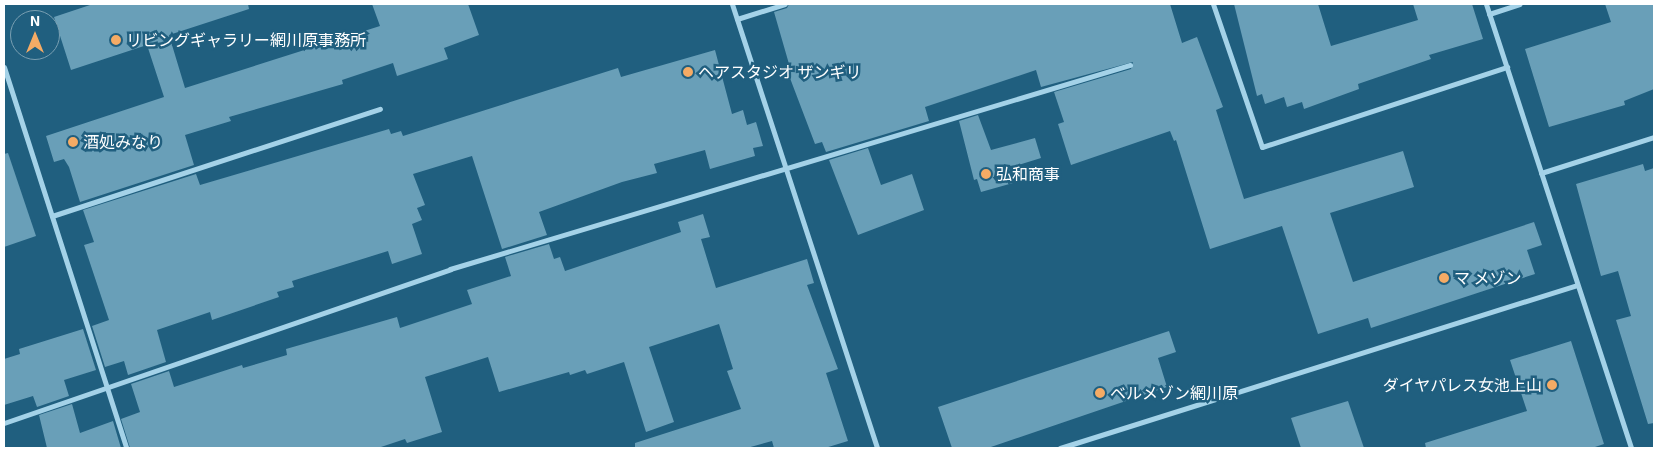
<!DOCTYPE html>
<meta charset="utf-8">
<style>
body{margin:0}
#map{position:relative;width:1658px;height:452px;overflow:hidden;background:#205f7f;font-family:"Exo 2","Noto Sans JP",sans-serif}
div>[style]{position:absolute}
.building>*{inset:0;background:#699fb8}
.street>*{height:5px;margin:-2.5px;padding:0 2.5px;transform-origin:2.5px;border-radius:2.5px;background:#a4d2e8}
.dots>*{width:14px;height:14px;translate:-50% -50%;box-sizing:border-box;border:2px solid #205f7f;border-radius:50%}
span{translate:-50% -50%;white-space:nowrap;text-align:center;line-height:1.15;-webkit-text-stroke:5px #205f7f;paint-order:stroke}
.poi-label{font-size:16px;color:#fff}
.left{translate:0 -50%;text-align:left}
.right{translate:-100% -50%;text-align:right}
.frame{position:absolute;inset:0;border:5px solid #fff;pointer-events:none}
.north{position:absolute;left:10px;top:10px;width:50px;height:50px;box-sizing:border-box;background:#205f7f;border:1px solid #799fb2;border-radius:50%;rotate:0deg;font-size:14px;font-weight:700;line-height:20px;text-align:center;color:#fff}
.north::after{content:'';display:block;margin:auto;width:18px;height:22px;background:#f5ab65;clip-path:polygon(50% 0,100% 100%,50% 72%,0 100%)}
</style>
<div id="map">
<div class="building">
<div style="clip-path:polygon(93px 4px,248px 4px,249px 9px,169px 35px,185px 88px,380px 26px,372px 4px,468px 4px,479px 35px,444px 48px,448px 59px,397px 76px,393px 63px,342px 80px,343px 84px,229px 117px,231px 121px,185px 135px,194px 165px,80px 202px,69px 167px,64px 159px,54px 162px,46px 136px,164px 97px,147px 45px,71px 70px,54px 17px)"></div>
<div style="clip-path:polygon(789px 4px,1170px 4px,1182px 43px,1197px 37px,1223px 107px,1216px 110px,1244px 199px,1403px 151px,1414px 187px,1330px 213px,1353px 282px,1534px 222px,1542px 245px,1527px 250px,1535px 274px,1371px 328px,1368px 318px,1318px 334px,1282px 226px,1210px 249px,1176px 140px,1174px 141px,1170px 131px,1071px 165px,1058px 124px,1064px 122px,1054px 92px,1131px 69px,1133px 62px,1041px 87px,1036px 70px,925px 107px,929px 121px,826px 152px,822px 142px,815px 144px,785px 65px,789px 64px,774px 12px,787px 8px)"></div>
<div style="clip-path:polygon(1234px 4px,1318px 4px,1331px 46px,1418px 20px,1413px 4px,1472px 4px,1483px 39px,1429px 55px,1431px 59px,1358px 84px,1359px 89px,1304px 109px,1302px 102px,1287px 107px,1284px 97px,1265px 104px,1262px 94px,1257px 96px)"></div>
<div style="clip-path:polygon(1605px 4px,1654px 4px,1654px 89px,1624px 101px,1625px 105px,1549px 127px,1525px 49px,1611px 22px)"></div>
<div style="clip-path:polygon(715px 50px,732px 114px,743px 110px,747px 125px,756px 122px,763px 146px,753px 148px,755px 156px,710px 169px,705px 150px,654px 164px,657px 173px,622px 182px,539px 212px,547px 235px,502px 249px,472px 156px,413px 174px,425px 205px,417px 208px,422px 220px,412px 224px,422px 254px,392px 264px,388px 251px,292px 281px,294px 287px,277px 292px,279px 297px,212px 320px,210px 312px,157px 330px,166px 362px,128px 375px,124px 361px,105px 367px,92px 326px,109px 320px,84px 245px,94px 242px,83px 210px,196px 174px,200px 185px,389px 129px,391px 134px,401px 131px,403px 136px,618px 68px,621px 77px)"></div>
<div style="clip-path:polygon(978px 115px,991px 150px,1035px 138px,1041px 158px,1009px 168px,1013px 183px,981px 192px,977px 179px,974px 180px,959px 121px)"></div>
<div style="clip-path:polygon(868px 148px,881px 185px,912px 174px,924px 210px,858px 235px,829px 160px)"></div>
<div style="clip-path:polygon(8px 153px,36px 236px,4px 247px,4px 154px)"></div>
<div style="clip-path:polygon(1643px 164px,1645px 171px,1654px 168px,1654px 423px,1648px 424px,1616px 320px,1631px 316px,1618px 271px,1601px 276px,1576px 184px)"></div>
<div style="clip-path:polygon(703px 214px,710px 237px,701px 239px,716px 288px,807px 259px,814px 283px,807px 285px,838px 369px,826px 373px,848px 441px,825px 448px,774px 448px,772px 441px,747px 448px,635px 448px,635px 443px,741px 409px,727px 371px,733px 369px,719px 324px,649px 347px,674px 422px,646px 432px,624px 362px,587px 374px,585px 370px,570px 375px,569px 372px,499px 392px,488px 357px,425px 377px,442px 432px,407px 443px,405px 439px,378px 448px,130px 448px,121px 419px,140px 412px,131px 384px,169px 371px,174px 387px,242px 365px,243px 368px,287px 355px,286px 349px,397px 317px,400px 328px,472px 304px,467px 290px,511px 276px,505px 257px,549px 244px,554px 259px,560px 257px,565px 271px,681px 232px,678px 222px)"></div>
<div style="clip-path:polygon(83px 329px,96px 370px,64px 380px,69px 396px,37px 407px,33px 396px,4px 405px,4px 359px,20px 354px,19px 349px)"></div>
<div style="clip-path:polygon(1169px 331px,1176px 352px,1158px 358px,1167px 387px,988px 448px,952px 448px,938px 407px)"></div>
<div style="clip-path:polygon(1571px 341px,1604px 444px,1592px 448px,1426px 448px,1425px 443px,1527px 411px,1510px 360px)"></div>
<div style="clip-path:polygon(1348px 401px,1364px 448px,1301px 448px,1291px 418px)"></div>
<div style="clip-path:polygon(72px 404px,80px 433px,113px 421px,121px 448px,47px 448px,39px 415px)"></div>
</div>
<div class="street">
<div style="left:732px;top:4px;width:467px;rotate:71.9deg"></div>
<div style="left:1213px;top:4px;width:151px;rotate:71.1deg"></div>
<div style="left:1262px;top:147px;width:258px;rotate:-18.1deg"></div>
<div style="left:1486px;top:4px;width:467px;rotate:71.9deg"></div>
<div style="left:1489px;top:14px;width:32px;rotate:-18deg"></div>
<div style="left:737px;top:19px;width:50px;rotate:-17.4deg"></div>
<div style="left:4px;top:67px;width:400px;rotate:72.2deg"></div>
<div style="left:1541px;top:173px;width:119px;rotate:-17.7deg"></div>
<div style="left:52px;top:216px;width:345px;rotate:-18.1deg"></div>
<div style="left:4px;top:423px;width:472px;rotate:-19deg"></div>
<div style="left:450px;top:269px;width:710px;rotate:-16.7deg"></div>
<div style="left:1060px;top:448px;width:542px;rotate:-17.5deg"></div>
</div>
<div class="dots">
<div style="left:116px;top:40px;background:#f5ab65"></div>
<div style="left:688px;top:72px;background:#f5ab65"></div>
<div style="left:73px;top:142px;background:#f5ab65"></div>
<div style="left:986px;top:174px;background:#f5ab65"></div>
<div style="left:1444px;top:278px;background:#f5ab65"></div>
<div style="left:1552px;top:385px;background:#f5ab65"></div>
<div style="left:1100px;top:393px;background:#f5ab65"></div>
</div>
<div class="poi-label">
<span class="left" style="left:126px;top:40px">リビングギャラリー網川原事務所</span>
<span class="left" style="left:698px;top:72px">ヘアスタジオ ザンギリ</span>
<span class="left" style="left:83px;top:142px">酒処みなり</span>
<span class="left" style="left:996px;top:174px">弘和商事</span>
<span class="left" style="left:1454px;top:278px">マ メゾン</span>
<span class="right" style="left:1542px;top:385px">ダイヤパレス女池上山</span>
<span class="left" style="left:1110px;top:393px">ベルメゾン網川原</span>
</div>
<div class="frame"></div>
<div class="north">N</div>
</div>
